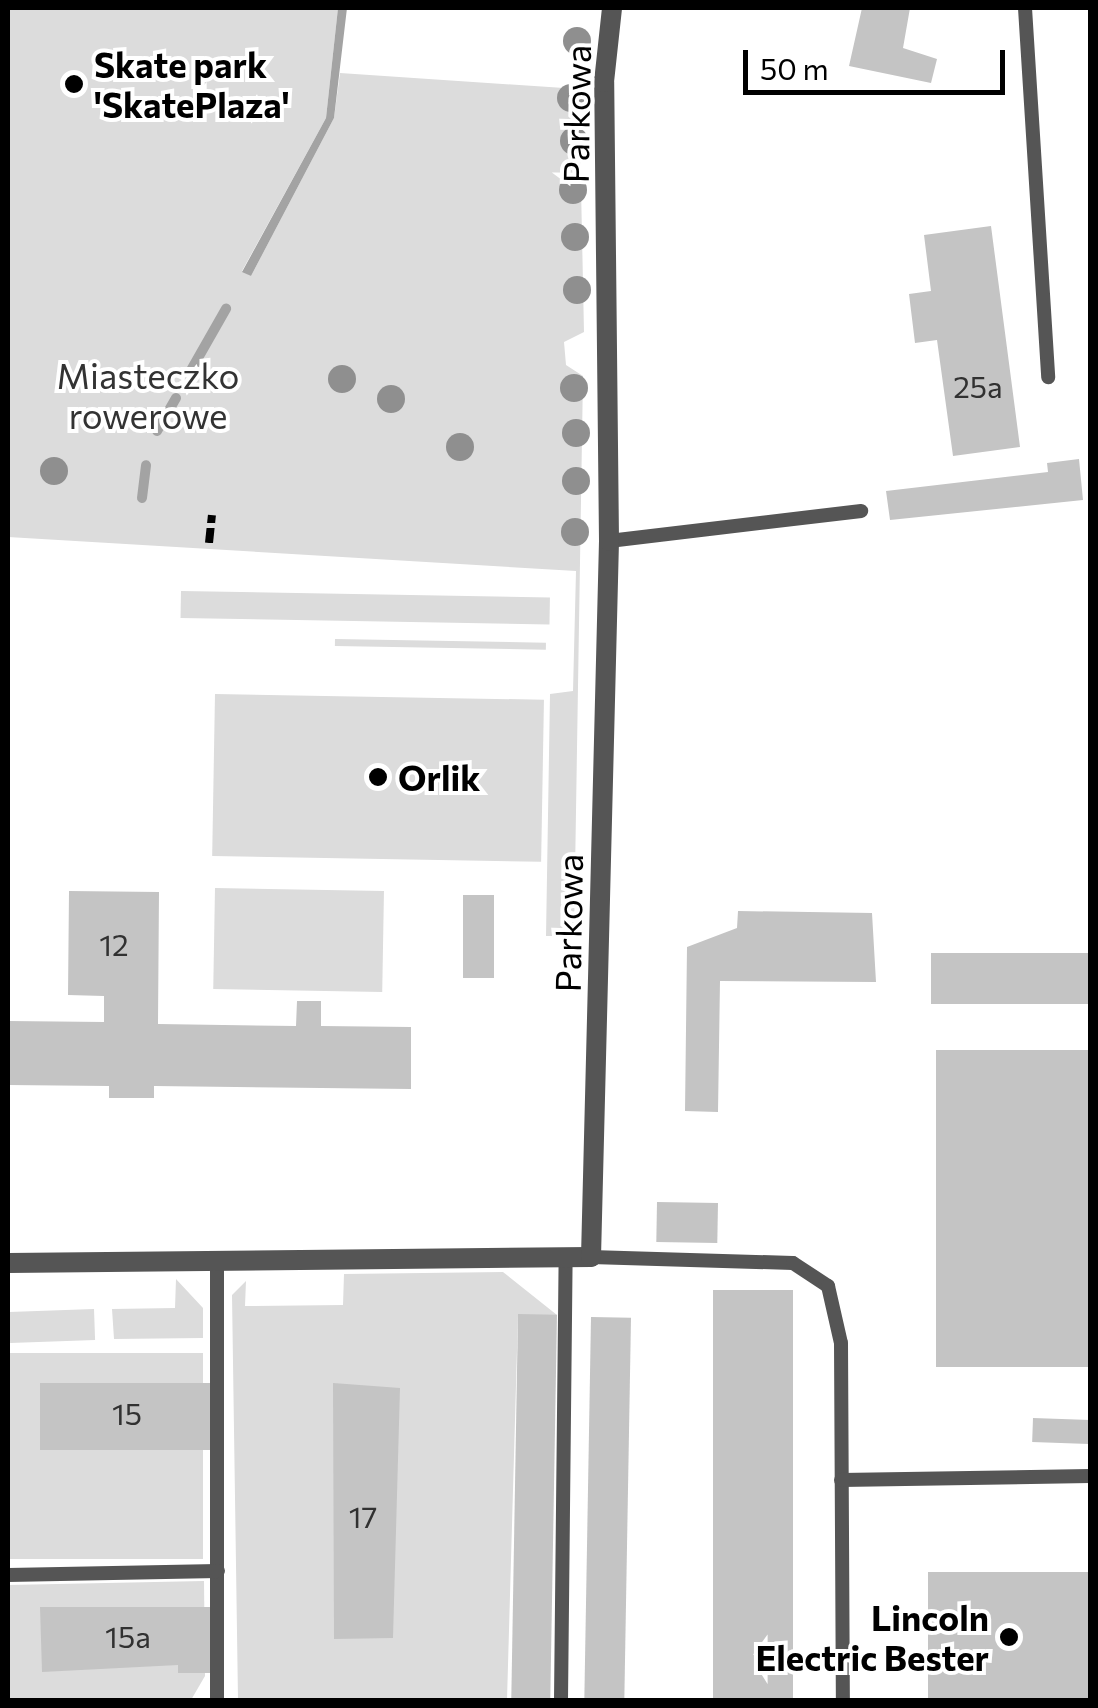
<!DOCTYPE html>
<style>
body{margin:0}
#map{position:relative;width:1098px;height:1708px;overflow:hidden;background:#fff;font-family:Commissioner,sans-serif}
div>[style]{position:absolute}
.green>*{inset:0;background:#dcdcdc;transform-origin:0 0}
.water>*{inset:0;background:#a3a3a3}
.stream>*{height:10px;margin:-5px;padding:0 5px;transform-origin:5px;border-radius:5px;background:#a3a3a3}
.building>*{inset:0;background:#c4c4c4;transform-origin:0 0}
.lane>*{height:14px;margin:-7px;padding:0 7px;transform-origin:7px;border-radius:7px;background:#555}
.street>*{height:20px;margin:-10px;padding:0 10px;transform-origin:10px;border-radius:10px;background:#555}
.rail>*{height:8px;margin-top:-4px;transform-origin:0;background:repeating-linear-gradient(90deg,#000 0 15px,transparent 0 20px)}
.trees>*{width:28px;height:28px;margin:-14px;border-radius:50%;background:#8f8f8f}
.dots>*{width:28px;height:28px;translate:-50% -50%;box-sizing:border-box;border:5px solid #fff;border-radius:50%}
span{translate:-50% -50%;white-space:nowrap;text-align:center;line-height:1.15;-webkit-text-stroke:8px #fff;paint-order:stroke}
.number-label{font-size:30px;color:#313131}
.number-label span{-webkit-text-stroke-width:0}
.poi-label{font-size:35px;color:#000;font-weight:700}
.left{translate:0 -50%;text-align:left}
.right{translate:-100% -50%;text-align:right}
.street-label{font-size:35px;color:#000}
.park-label{font-size:35px;color:#333}
.frame{position:absolute;inset:0;border:10px solid #000;pointer-events:none}
.scale{position:absolute;left:743px;top:50px;width:262px;height:45px;box-sizing:border-box;border:5px solid #000;border-top:0;padding-left:12px;font-size:30px;line-height:35px;white-space:nowrap;color:#000;-webkit-text-stroke:8px #fff;paint-order:stroke}
</style>
<div id="map">
<div class="green">
<div style="clip-path:polygon(8px 8px,338px 8px,326px 118px,242px 271px,251px 276px,334px 118px,340px 73px,579px 89px,584px 332px,564px 342px,566px 365px,583px 376px,574px 936px,546px 936px,550px 694px,573px 691px,576px 571px,8px 537px)"></div>
<div style="left:181px;top:591px;width:369px;height:27px;rotate:1deg"></div>
<div style="left:335px;top:639px;width:211px;height:7px;rotate:1deg"></div>
<div style="left:215px;top:694px;width:329px;height:162px;rotate:1deg"></div>
<div style="left:215px;top:888px;width:169px;height:101px;rotate:1deg"></div>
<div style="clip-path:polygon(503px 1272px,557px 1315px,518px 1315px,507px 1700px,238px 1700px,232px 1295px,246px 1281px,245px 1306px,343px 1305px,344px 1274px)"></div>
<div style="clip-path:polygon(176px 1279px,203px 1308px,203px 1338px,114px 1339px,112px 1309px,175px 1308px)"></div>
<div style="left:94px;top:1309px;width:31px;height:85px;rotate:88deg"></div>
<div style="left:203px;top:1353px;width:206px;height:195px;rotate:90deg"></div>
<div style="clip-path:polygon(204px 1581px,205px 1676px,191px 1700px,8px 1700px,8px 1585px)"></div>
</div>
<div class="water">
<div style="clip-path:polygon(338px 8px,347px 8px,334px 118px,251px 276px,242px 272px,326px 118px)"></div>
</div>
<div class="stream">
<div style="left:190px;top:372px;width:73px;rotate:-60.3deg"></div>
<div style="left:157px;top:431px;width:38px;rotate:-60deg"></div>
<div style="left:142px;top:498px;width:33px;rotate:-83deg"></div>
</div>
<div class="building">
<div style="clip-path:polygon(862px 8px,910px 8px,903px 48px,937px 59px,931px 83px,849px 66px)"></div>
<div style="clip-path:polygon(991px 226px,1020px 447px,953px 456px,937px 340px,915px 343px,909px 294px,931px 291px,924px 235px)"></div>
<div style="clip-path:polygon(1079px 459px,1083px 500px,890px 520px,886px 491px,1048px 472px,1047px 463px)"></div>
<div style="clip-path:polygon(69px 891px,159px 892px,158px 1024px,296px 1026px,297px 1001px,321px 1001px,321px 1026px,411px 1027px,411px 1089px,154px 1086px,154px 1098px,109px 1098px,109px 1086px,8px 1085px,8px 1021px,104px 1022px,104px 996px,68px 995px)"></div>
<div style="left:463px;top:895px;width:31px;height:83px"></div>
<div style="clip-path:polygon(738px 911px,872px 913px,876px 982px,720px 981px,718px 1112px,685px 1111px,687px 947px,737px 928px)"></div>
<div style="left:931px;top:953px;width:159px;height:51px"></div>
<div style="left:936px;top:1050px;width:154px;height:317px"></div>
<div style="left:657px;top:1202px;width:61px;height:40px;rotate:1deg"></div>
<div style="left:713px;top:1290px;width:80px;height:410px"></div>
<div style="left:518px;top:1314px;width:39px;height:386px;rotate:1deg"></div>
<div style="left:591px;top:1317px;width:40px;height:383px;rotate:1deg"></div>
<div style="left:40px;top:1383px;width:175px;height:67px"></div>
<div style="clip-path:polygon(333px 1383px,400px 1388px,393px 1638px,334px 1639px)"></div>
<div style="left:1033px;top:1418px;width:57px;height:24px;rotate:2deg"></div>
<div style="left:928px;top:1572px;width:162px;height:128px"></div>
<div style="clip-path:polygon(40px 1607px,215px 1607px,212px 1673px,178px 1673px,178px 1665px,42px 1672px)"></div>
</div>
<div class="lane">
<div style="left:1025px;top:8px;width:370px;rotate:86.4deg"></div>
<div style="left:609px;top:541px;width:254px;rotate:-6.8deg"></div>
<div style="left:591px;top:1257px;width:202px;rotate:1.7deg"></div>
<div style="left:793px;top:1263px;width:42px;rotate:33.3deg"></div>
<div style="left:828px;top:1286px;width:58px;rotate:77.2deg"></div>
<div style="left:841px;top:1343px;width:357px;rotate:89.7deg"></div>
<div style="left:217px;top:1261px;width:439px;rotate:90deg"></div>
<div style="left:841px;top:1480px;width:249px;rotate:-0.9deg"></div>
<div style="left:8px;top:1575px;width:210px;rotate:-1.1deg"></div>
<div style="left:561px;top:1700px;width:444px;rotate:-89.4deg"></div>
</div>
<div class="street">
<div style="left:8px;top:1263px;width:583px;rotate:-0.59deg"></div>
<div style="left:591px;top:1257px;width:716px;rotate:-88.56deg"></div>
<div style="left:609px;top:541px;width:459px;rotate:-90.6deg"></div>
<div style="left:604px;top:82px;width:74px;rotate:-83.8deg"></div>
</div>
<div class="rail">
<div style="left:209px;top:543px;width:28px;rotate:-84deg"></div>
</div>
<div class="trees">
<div style="left:577px;top:41px"></div>
<div style="left:571px;top:98px"></div>
<div style="left:574px;top:141px"></div>
<div style="left:573px;top:190px"></div>
<div style="left:575px;top:237px"></div>
<div style="left:577px;top:290px"></div>
<div style="left:342px;top:379px"></div>
<div style="left:574px;top:388px"></div>
<div style="left:391px;top:399px"></div>
<div style="left:576px;top:433px"></div>
<div style="left:460px;top:447px"></div>
<div style="left:54px;top:471px"></div>
<div style="left:576px;top:481px"></div>
<div style="left:575px;top:532px"></div>
</div>
<div class="dots">
<div style="left:74px;top:84px;background:#000"></div>
<div style="left:378px;top:777px;background:#000"></div>
<div style="left:1009px;top:1637px;background:#000"></div>
</div>
<div class="number-label">
<span style="left:978px;top:386px">25a</span>
<span style="left:114px;top:944px">12</span>
<span style="left:127px;top:1413px">15</span>
<span style="left:363px;top:1516px">17</span>
<span style="left:128px;top:1636px">15a</span>
</div>
<div class="poi-label">
<span class="left" style="left:94px;top:84px">Skate park<br>'SkatePlaza'</span>
<span class="left" style="left:398px;top:777px">Orlik</span>
<span class="right" style="left:989px;top:1637px">Lincoln<br>Electric Bester</span>
</div>
<div class="street-label">
<span style="left:576px;top:114px;rotate:-89deg">Parkowa</span>
<span style="left:568px;top:923px;rotate:-89deg">Parkowa</span>
</div>
<div class="park-label">
<span style="left:148px;top:395px">Miasteczko<br>rowerowe</span>
</div>
<div class="frame"></div>
<div class="scale">50 m</div>
</div>
